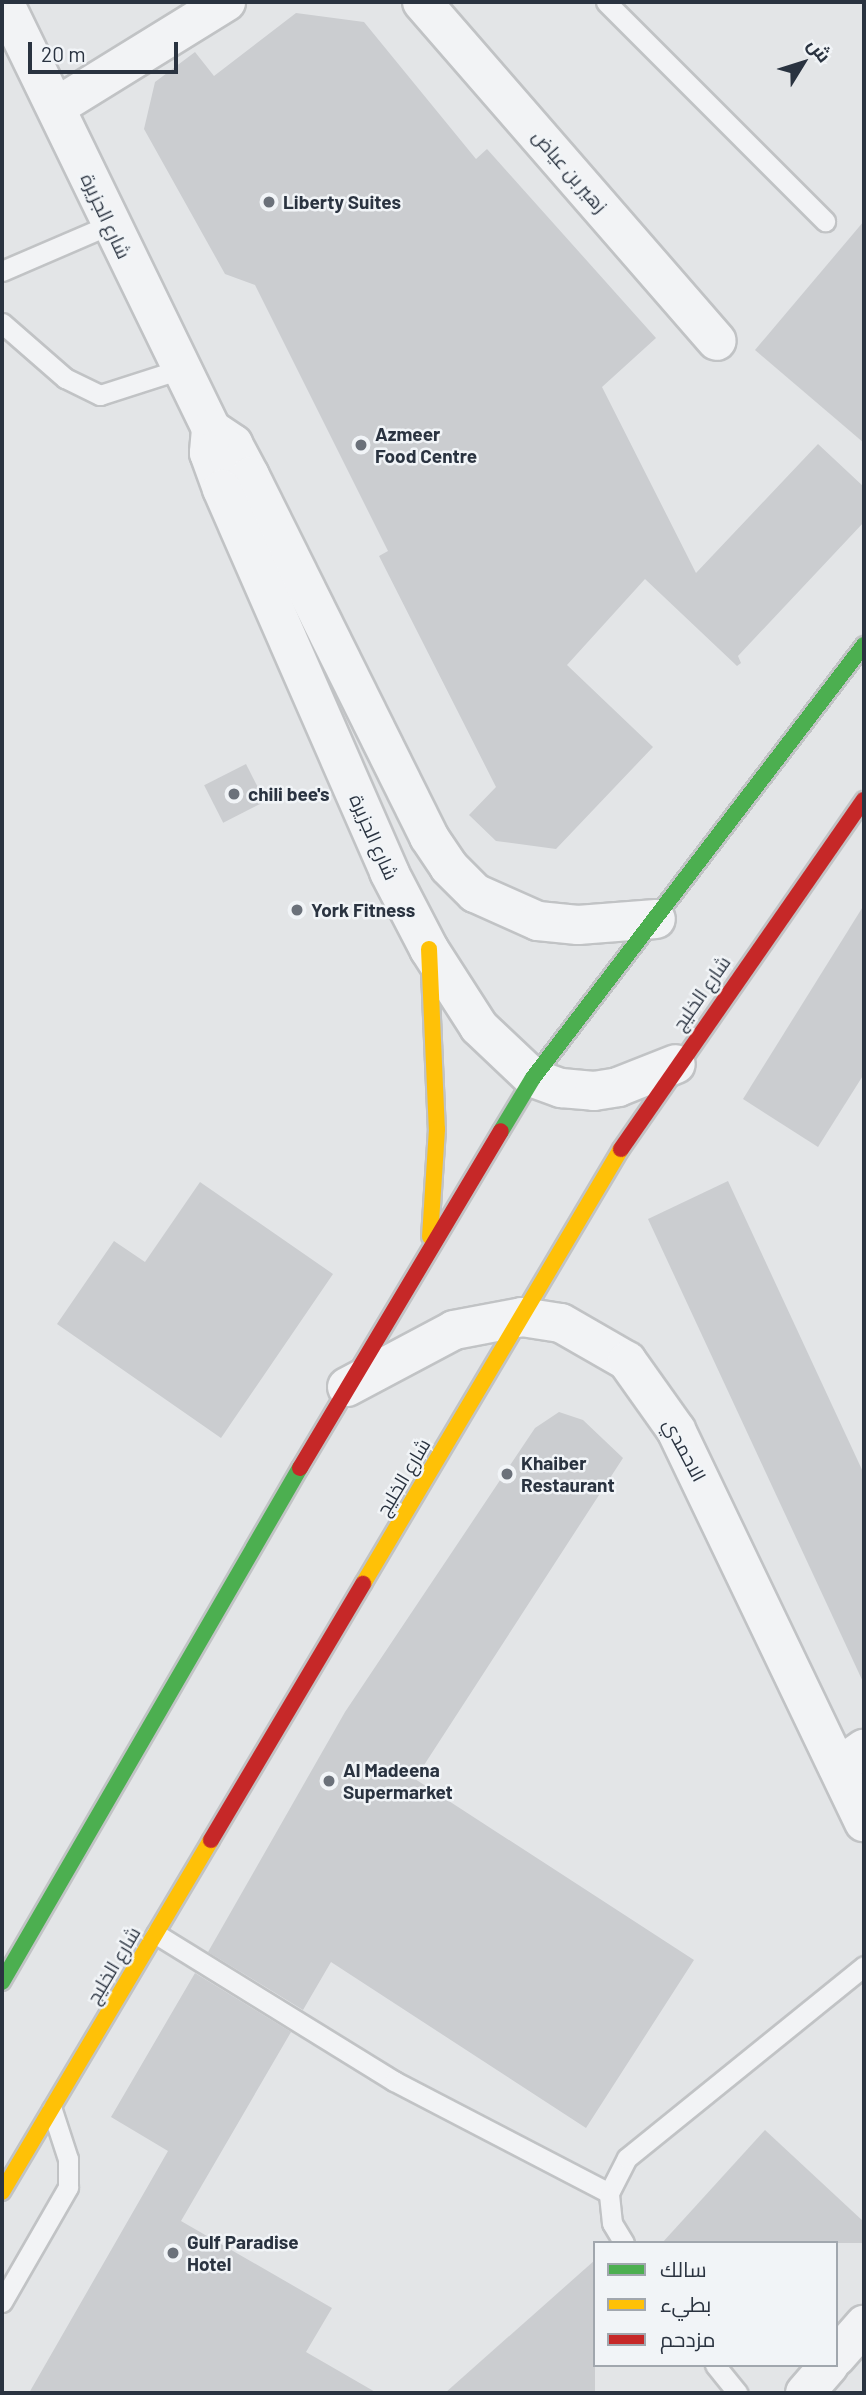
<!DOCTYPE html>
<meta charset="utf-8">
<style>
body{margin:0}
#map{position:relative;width:866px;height:2395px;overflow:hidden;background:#e3e5e7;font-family:Barlow,Cairo,sans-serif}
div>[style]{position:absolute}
.building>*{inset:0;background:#cbcdd0;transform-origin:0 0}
.roads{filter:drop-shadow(2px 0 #c1c3c5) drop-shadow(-2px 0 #c1c3c5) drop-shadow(0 2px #c1c3c5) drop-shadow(0 -2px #c1c3c5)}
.lane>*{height:19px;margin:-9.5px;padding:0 9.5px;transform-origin:9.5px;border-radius:9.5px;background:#f2f3f5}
.street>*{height:38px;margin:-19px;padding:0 19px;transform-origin:19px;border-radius:19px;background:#f2f3f5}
.fast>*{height:16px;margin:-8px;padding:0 8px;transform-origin:8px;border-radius:8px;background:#4caf50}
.slow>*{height:16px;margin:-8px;padding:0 8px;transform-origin:8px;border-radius:8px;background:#ffc107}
.jam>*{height:16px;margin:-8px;padding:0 8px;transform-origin:8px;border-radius:8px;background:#c62828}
.dots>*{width:19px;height:19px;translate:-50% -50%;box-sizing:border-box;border:4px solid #f1f4f7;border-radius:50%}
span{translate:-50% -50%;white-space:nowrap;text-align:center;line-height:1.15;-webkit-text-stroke:5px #f1f4f7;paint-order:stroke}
.street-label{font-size:19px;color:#2a3340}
.poi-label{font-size:19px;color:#2a3340;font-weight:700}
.left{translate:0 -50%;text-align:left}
.frame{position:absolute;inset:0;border:4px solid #2a3340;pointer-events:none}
.legend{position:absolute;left:593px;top:2241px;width:245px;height:126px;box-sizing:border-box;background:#f1f4f7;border:2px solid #a1a7ae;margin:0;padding:9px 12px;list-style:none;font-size:21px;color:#2a3340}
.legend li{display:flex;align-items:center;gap:14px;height:35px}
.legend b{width:35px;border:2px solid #a1a7ae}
.north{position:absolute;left:768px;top:28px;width:70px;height:70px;-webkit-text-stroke:5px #f1f4f7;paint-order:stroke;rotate:52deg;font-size:19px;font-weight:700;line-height:28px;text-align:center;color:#2a3340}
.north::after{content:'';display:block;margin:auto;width:24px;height:32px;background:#2a3340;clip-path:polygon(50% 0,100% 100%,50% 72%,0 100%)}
.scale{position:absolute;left:28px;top:42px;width:150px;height:32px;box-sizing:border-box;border:4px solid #2a3340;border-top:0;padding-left:9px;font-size:21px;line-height:24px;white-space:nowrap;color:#2a3340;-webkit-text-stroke:5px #f1f4f7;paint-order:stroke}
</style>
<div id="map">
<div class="building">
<div style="clip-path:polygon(296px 13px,364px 22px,476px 159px,487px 149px,656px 338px,602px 387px,696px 573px,818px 444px,864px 487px,864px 522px,738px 656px,741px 663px,737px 666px,645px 579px,567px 665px,653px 747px,556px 849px,496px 841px,469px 815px,496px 787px,379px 556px,388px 551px,255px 285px,225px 274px,144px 129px,155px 82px,195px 52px,214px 76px)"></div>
<div style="clip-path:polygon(864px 221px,864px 443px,755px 350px)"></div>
<div style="left:246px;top:764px;width:42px;height:47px;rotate:63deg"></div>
<div style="clip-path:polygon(864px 905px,864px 1074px,818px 1147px,743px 1099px)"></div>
<div style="clip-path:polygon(728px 1181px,864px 1474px,864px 1684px,648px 1219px)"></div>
<div style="clip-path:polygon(200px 1182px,333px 1274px,221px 1438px,57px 1324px,114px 1241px,145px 1262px)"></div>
<div style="clip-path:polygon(559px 1412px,583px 1420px,623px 1458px,415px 1779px,694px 1960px,586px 2128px,331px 1962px,303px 2010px,208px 1952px,345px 1712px,535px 1428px)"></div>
<div style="clip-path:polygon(195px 1973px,291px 2032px,181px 2221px,332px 2308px,306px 2352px,377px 2393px,29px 2393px,168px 2151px,111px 2117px)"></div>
<div style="clip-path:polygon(765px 2130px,864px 2222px,864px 2243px,662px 2243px)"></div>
<div style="clip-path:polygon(595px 2260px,595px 2393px,445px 2393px)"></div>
</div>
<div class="roads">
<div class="lane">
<div style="left:606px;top:2px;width:310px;rotate:45deg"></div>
<div style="left:2px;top:271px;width:116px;rotate:-23.3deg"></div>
<div style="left:2px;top:323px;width:84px;rotate:41.1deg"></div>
<div style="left:65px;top:378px;width:39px;rotate:26deg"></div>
<div style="left:100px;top:395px;width:85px;rotate:-17.8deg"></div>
<div style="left:156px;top:1934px;width:280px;rotate:31.7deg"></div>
<div style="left:394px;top:2081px;width:242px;rotate:27.5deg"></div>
<div style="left:624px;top:2243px;width:23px;rotate:-121deg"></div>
<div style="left:612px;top:2223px;width:30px;rotate:-96deg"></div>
<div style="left:609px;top:2193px;width:39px;rotate:-63deg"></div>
<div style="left:627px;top:2158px;width:305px;rotate:-39deg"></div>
<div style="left:2px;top:2302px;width:133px;rotate:-60.1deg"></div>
<div style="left:68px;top:2187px;width:28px;rotate:-90deg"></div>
<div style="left:68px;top:2159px;width:52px;rotate:-108.1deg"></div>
<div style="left:715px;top:2365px;width:36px;rotate:51deg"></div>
</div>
<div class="street">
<div style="left:4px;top:2px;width:475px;rotate:64.1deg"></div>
<div style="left:211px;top:429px;width:27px;rotate:34deg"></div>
<div style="left:233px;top:444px;width:36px;rotate:62deg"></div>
<div style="left:250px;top:476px;width:403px;rotate:63.6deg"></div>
<div style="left:429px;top:837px;width:36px;rotate:56deg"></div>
<div style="left:449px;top:867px;width:37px;rotate:45deg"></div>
<div style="left:475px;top:893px;width:69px;rotate:24deg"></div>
<div style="left:538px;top:921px;width:40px;rotate:5.7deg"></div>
<div style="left:578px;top:925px;width:78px;rotate:-4.4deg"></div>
<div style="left:422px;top:2px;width:449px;rotate:49deg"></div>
<div style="left:56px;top:107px;width:200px;rotate:-31.7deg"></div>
<div style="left:211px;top:429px;width:24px;rotate:95deg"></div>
<div style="left:209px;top:453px;width:38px;rotate:70deg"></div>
<div style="left:222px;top:489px;width:418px;rotate:66.4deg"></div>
<div style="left:389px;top:872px;width:87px;rotate:62.5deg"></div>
<div style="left:429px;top:949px;width:93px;rotate:57.3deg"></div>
<div style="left:479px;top:1027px;width:74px;rotate:43.4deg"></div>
<div style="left:533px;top:1078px;width:30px;rotate:20deg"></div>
<div style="left:561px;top:1088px;width:33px;rotate:5deg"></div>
<div style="left:594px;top:1091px;width:24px;rotate:-9deg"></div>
<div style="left:618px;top:1087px;width:62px;rotate:-21.6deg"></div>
<div style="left:347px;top:1387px;width:121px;rotate:-28deg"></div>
<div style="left:454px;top:1330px;width:69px;rotate:-10.8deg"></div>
<div style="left:522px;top:1317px;width:39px;rotate:9deg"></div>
<div style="left:561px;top:1323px;width:76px;rotate:29.9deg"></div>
<div style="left:627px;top:1361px;width:85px;rotate:54.6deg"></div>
<div style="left:676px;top:1430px;width:435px;rotate:64.4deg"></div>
<div style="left:838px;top:1767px;width:32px;rotate:-35deg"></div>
<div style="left:836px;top:2357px;width:43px;rotate:-48.8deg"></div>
<div style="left:805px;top:2393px;width:37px;rotate:-49deg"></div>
</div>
<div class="fast">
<div style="left:501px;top:1131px;width:62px;rotate:-58.9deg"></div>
<div style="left:533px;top:1078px;width:545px;rotate:-52.6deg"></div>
<div style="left:2px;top:1982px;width:594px;rotate:-59.9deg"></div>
</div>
<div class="slow">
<div style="left:429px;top:949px;width:180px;rotate:87.5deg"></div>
<div style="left:437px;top:1129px;width:108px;rotate:93.7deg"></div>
<div style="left:363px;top:1584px;width:506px;rotate:-59.33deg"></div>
<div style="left:2px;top:2192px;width:409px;rotate:-59.3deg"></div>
</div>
<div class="jam">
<div style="left:621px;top:1149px;width:425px;rotate:-55.2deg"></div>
<div style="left:300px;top:1468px;width:392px;rotate:-59.2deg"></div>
<div style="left:211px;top:1840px;width:298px;rotate:-59.3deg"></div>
</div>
</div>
<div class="dots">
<div style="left:269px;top:202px;background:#6b717a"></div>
<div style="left:361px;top:445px;background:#6b717a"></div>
<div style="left:234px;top:794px;background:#6b717a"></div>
<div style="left:297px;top:910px;background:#6b717a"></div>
<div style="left:507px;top:1474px;background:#6b717a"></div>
<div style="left:329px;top:1781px;background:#6b717a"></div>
<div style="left:173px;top:2253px;background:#6b717a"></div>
</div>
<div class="street-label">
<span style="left:570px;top:171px;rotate:49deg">زهير بن عياض</span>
<span style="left:106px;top:216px;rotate:65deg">شارع الجزيرة</span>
<span style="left:374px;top:837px;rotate:66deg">شارع الجزيرة</span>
<span style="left:701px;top:993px;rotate:-55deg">شارع الخليج</span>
<span style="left:685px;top:1450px;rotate:62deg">الاحمدي</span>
<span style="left:403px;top:1477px;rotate:-59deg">شارع الخليج</span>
<span style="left:113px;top:1965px;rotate:-59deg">شارع الخليج</span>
</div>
<div class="poi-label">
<span class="left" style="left:283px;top:202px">Liberty Suites</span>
<span class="left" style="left:375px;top:445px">Azmeer<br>Food Centre</span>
<span class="left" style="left:248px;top:794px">chili bee's</span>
<span class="left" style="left:311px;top:910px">York Fitness</span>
<span class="left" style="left:521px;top:1474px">Khaiber<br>Restaurant</span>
<span class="left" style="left:343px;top:1781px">Al Madeena<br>Supermarket</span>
<span class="left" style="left:187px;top:2253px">Gulf Paradise<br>Hotel</span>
</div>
<div class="frame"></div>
<ul class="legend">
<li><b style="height:9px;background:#4caf50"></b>سالك</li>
<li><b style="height:9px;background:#ffc107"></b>بطيء</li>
<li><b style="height:9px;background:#c62828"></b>مزدحم</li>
</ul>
<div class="north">ش</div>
<div class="scale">20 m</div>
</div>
